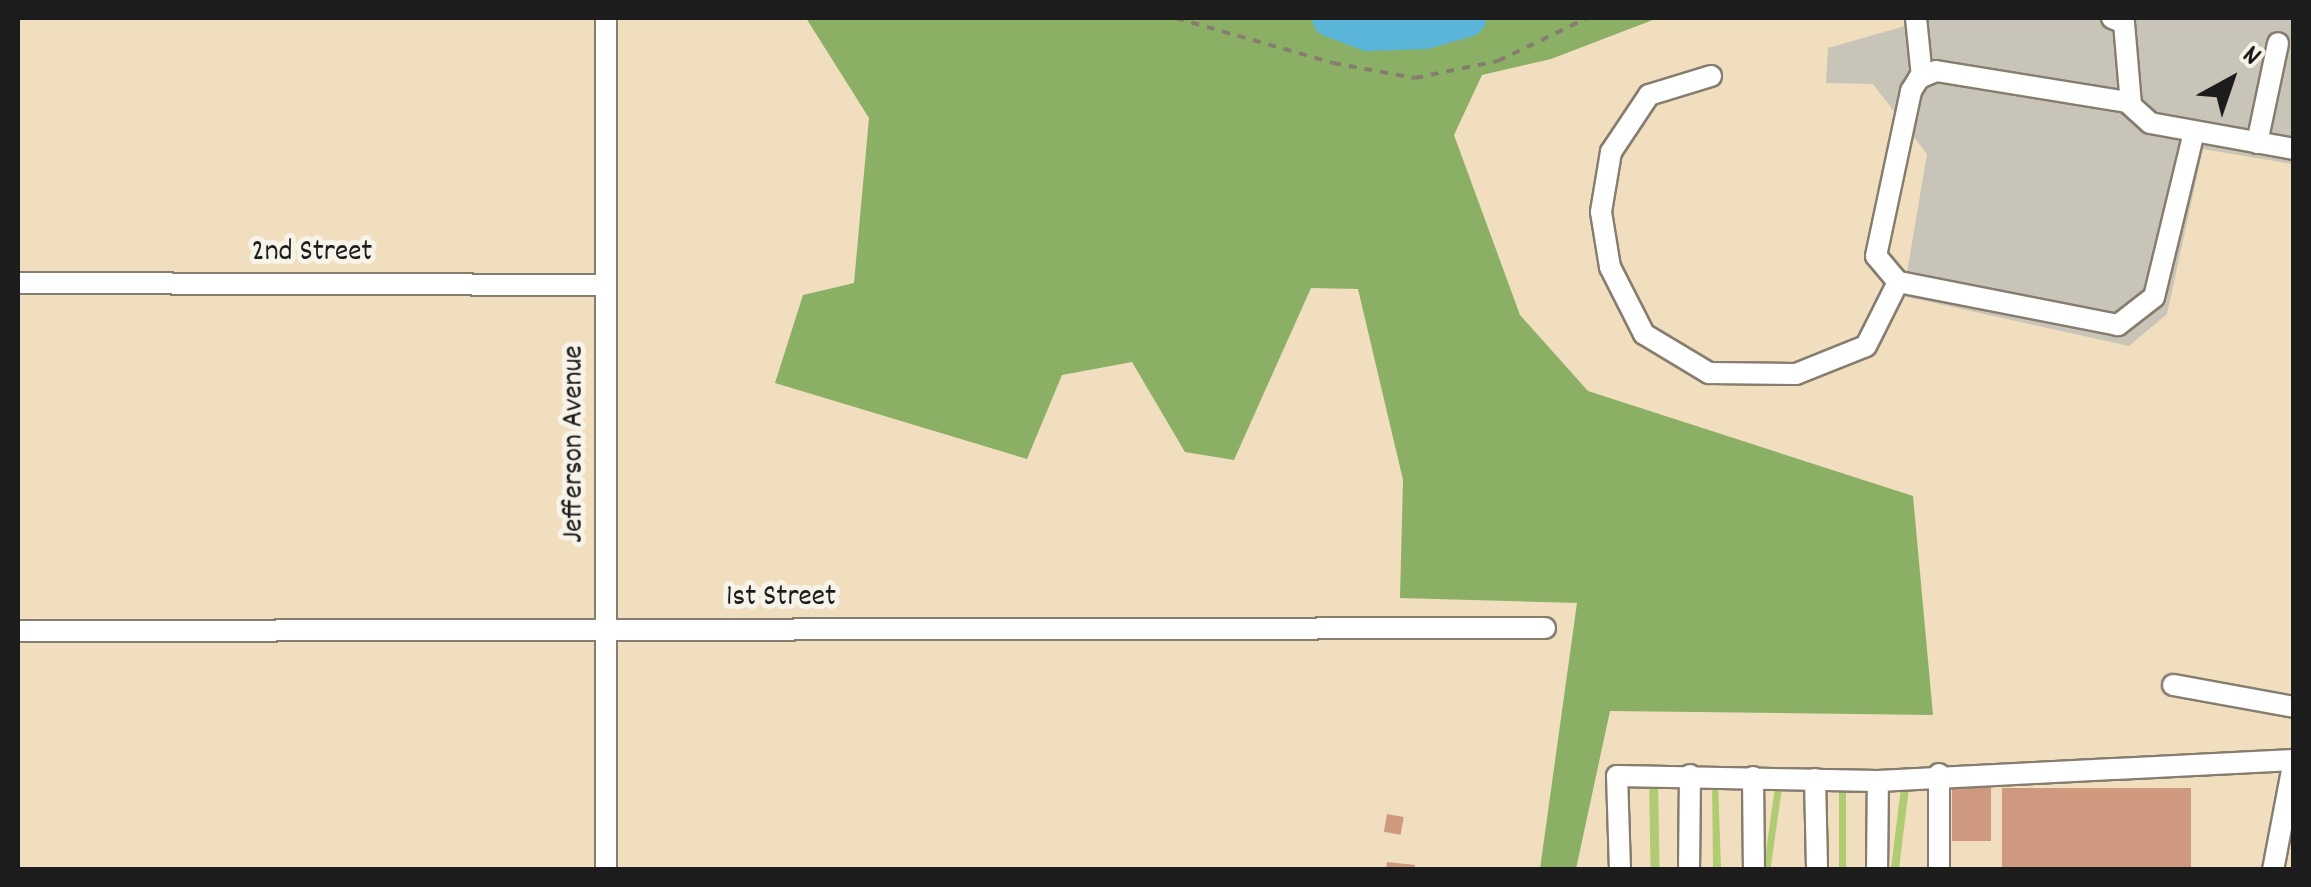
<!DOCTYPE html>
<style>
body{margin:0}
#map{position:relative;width:2311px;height:887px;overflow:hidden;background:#f0debf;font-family:Dekko,sans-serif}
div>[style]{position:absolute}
.industrial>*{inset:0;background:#c9c4b8}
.green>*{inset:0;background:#afcc73;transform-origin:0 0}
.forest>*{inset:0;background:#8bb065}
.river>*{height:38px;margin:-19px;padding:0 19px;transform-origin:19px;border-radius:19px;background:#5bb5d8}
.building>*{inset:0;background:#ce997f;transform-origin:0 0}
.path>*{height:4px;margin-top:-2px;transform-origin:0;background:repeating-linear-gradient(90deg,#867d6e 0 8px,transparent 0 16px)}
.roads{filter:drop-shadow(2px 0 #867d6e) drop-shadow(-2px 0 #867d6e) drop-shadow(0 2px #867d6e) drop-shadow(0 -2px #867d6e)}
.minor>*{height:20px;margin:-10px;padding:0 10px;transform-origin:10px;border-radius:10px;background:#fff}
span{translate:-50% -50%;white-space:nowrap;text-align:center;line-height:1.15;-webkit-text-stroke:10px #f7f3e8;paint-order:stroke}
.street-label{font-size:30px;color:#1c1c1c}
.frame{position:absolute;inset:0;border:20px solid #1c1c1c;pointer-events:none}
.north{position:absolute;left:2181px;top:30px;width:100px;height:100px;-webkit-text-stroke:8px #f7f3e8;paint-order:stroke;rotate:40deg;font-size:28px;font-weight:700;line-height:40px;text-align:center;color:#1c1c1c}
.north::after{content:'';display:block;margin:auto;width:35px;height:45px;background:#1c1c1c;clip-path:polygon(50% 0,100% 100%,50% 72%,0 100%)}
</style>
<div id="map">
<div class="industrial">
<div style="clip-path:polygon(1933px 18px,2293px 18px,2293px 164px,2203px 149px,2167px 314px,2129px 346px,1903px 296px,1927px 154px,1873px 84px,1826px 83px,1828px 48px)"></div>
</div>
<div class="green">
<div style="left:1902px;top:779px;width:8px;height:90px;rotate:7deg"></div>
<div style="left:1658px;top:780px;width:89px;height:9px;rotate:89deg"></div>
<div style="left:1776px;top:780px;width:7px;height:89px;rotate:8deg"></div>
<div style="left:1839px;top:780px;width:7px;height:89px"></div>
<div style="clip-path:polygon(1712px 781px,1718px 781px,1721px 869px,1713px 869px)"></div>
</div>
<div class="forest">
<div style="clip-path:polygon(806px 18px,1658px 18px,1551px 59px,1482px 75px,1454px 135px,1520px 315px,1588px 391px,1913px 496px,1933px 715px,1610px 711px,1576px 869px,1540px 869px,1577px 603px,1400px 598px,1403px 480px,1358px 289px,1311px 288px,1234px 460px,1185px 452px,1132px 362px,1062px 375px,1027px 459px,775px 383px,803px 295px,854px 283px,869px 118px)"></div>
</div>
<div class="river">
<div style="left:1331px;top:18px;width:40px;rotate:21deg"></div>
<div style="left:1368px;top:32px;width:57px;rotate:-2deg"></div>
<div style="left:1425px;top:30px;width:44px;rotate:-15.9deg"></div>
</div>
<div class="building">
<div style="left:1952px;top:788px;width:39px;height:53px"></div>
<div style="left:2002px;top:788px;width:189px;height:82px"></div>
<div style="left:1387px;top:814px;width:17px;height:18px;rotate:10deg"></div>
<div style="clip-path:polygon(1387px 862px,1415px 865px,1414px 870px,1386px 870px)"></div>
</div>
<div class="path">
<div style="left:1176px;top:18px;width:163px;rotate:16deg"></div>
<div style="left:1333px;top:63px;width:83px;rotate:10.4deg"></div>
<div style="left:1415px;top:78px;width:85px;rotate:-11.6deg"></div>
<div style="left:1498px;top:61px;width:99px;rotate:-25.8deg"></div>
</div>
<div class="roads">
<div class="minor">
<div style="left:606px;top:18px;width:852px;rotate:90deg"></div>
<div style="left:1916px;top:18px;width:59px;rotate:84.2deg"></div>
<div style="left:2112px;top:18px;width:13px;rotate:23deg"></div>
<div style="left:2124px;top:23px;width:82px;rotate:85.1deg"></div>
<div style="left:1711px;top:76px;width:65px;rotate:163deg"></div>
<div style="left:1649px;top:95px;width:69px;rotate:123.7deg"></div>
<div style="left:1611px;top:152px;width:61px;rotate:99.5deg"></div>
<div style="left:1601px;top:212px;width:56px;rotate:80.7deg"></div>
<div style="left:1610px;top:267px;width:75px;rotate:63.1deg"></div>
<div style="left:1644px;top:334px;width:76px;rotate:31deg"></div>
<div style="left:1709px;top:373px;width:87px;rotate:0.7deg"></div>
<div style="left:1796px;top:374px;width:75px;rotate:-21.8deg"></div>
<div style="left:1866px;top:346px;width:72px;rotate:-63.4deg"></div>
<div style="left:2194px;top:132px;width:170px;rotate:103.6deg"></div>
<div style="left:2154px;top:297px;width:46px;rotate:142.1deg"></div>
<div style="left:2118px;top:325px;width:224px;rotate:-168.9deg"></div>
<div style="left:1898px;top:282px;width:34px;rotate:-130deg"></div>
<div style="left:1876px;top:256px;width:169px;rotate:-78deg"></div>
<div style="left:1911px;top:91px;width:15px;rotate:-58deg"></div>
<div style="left:1919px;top:78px;width:18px;rotate:-22deg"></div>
<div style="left:1936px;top:71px;width:193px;rotate:9.2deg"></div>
<div style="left:2127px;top:102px;width:31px;rotate:42deg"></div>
<div style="left:2150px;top:123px;width:146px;rotate:10.2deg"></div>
<div style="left:2257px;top:143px;width:102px;rotate:-78.1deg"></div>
<div style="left:18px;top:283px;width:588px;rotate:0.19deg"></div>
<div style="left:18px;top:631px;width:1527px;rotate:-0.11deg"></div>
<div style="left:2173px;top:685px;width:123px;rotate:10.3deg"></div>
<div style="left:1939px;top:774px;width:96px;rotate:90deg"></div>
<div style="left:1753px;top:777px;width:93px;rotate:89.4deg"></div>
<div style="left:1815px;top:779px;width:91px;rotate:88.7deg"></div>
<div style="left:1620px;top:870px;width:94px;rotate:-91.8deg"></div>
<div style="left:1617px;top:776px;width:261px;rotate:1.1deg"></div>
<div style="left:1878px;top:781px;width:416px;rotate:-2.9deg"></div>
<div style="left:1689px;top:870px;width:95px;rotate:-89.4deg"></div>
<div style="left:1877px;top:870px;width:89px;rotate:-89.4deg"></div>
<div style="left:2273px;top:870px;width:112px;rotate:-79.2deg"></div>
</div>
</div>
<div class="street-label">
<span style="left:312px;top:254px">2nd Street</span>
<span style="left:576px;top:444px;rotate:-90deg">Jefferson Avenue</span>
<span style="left:781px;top:599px">1st Street</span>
</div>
<div class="frame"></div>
<div class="north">N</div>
</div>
